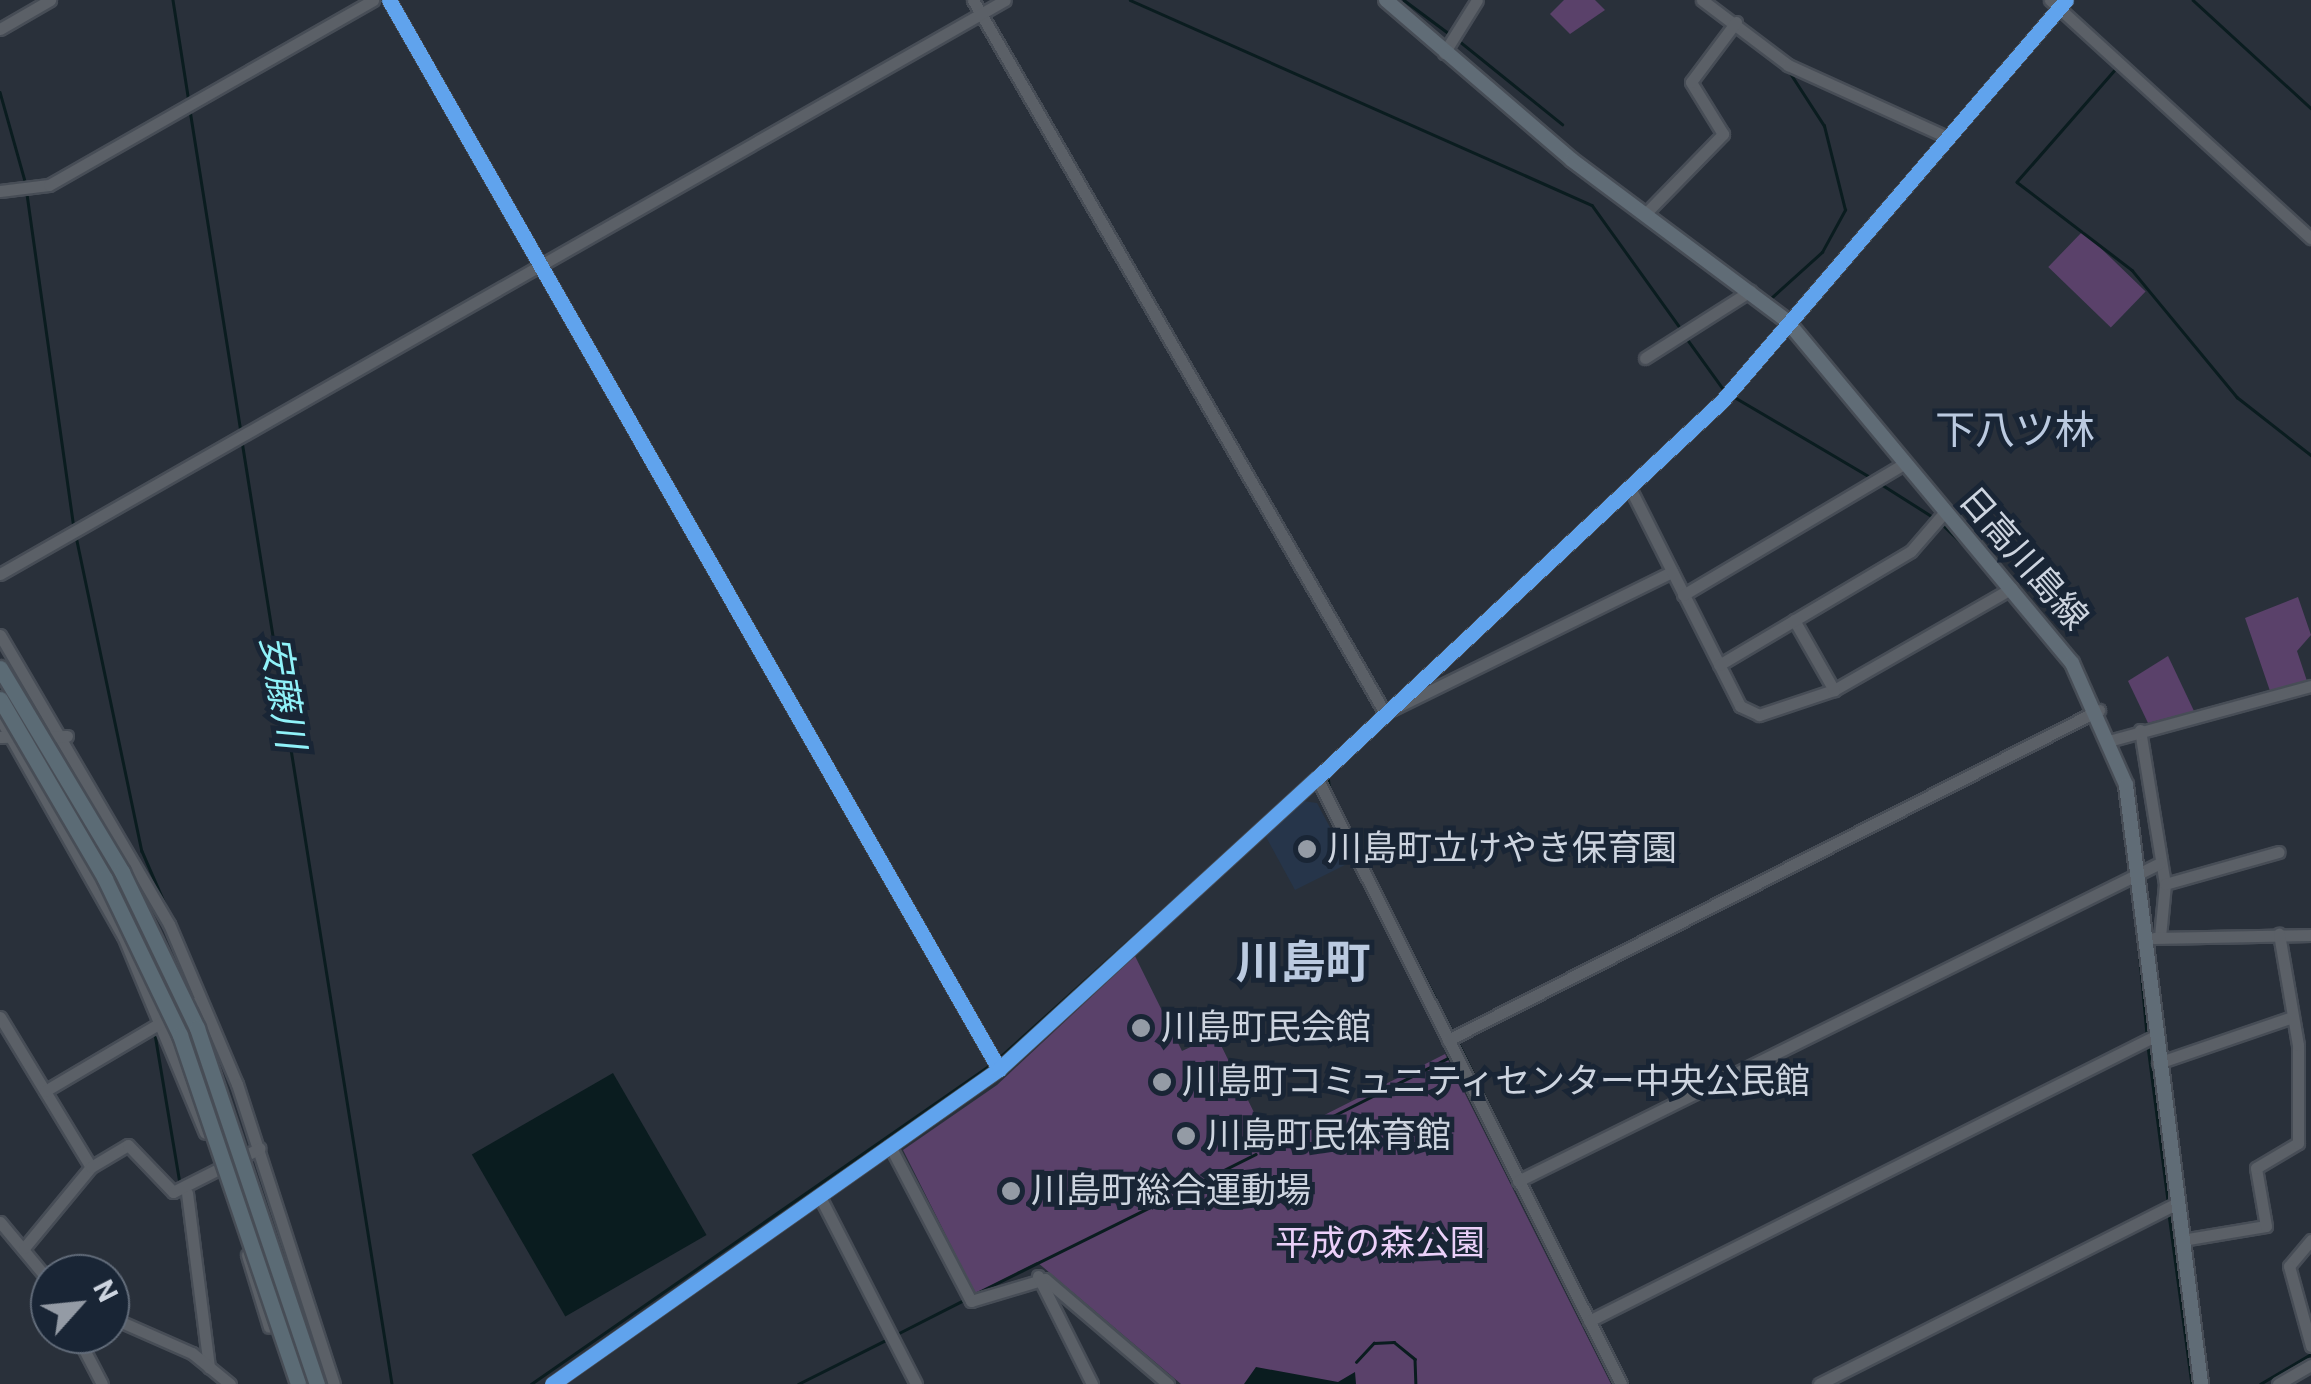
<!DOCTYPE html>
<meta charset="utf-8">
<style>
body{margin:0}
#map{position:relative;width:2311px;height:1384px;overflow:hidden;background:#29303a;font-family:Roboto,"Noto Sans JP",sans-serif}
div>[style]{position:absolute}
.built>*{inset:0;background:#26354a}
.green>*{inset:0;background:#5a416a;transform-origin:0 0}
.water>*{inset:0;background:#0a1c1f;transform-origin:0 0}
.stream>*{height:2.5px;margin:-1.25px;padding:0 1.25px;transform-origin:1.25px;border-radius:1.25px;background:#0a1c1f}
.roads{filter:drop-shadow(2px 0 #474d56) drop-shadow(-2px 0 #474d56) drop-shadow(0 2px #474d56) drop-shadow(0 -2px #474d56)}
.minor>*{height:11px;margin:-5.5px;padding:0 5.5px;transform-origin:5.5px;border-radius:5.5px;background:#5b6067}
.major>*{height:14px;margin:-7px;padding:0 7px;transform-origin:7px;border-radius:7px;background:#606c76}
.bridges{filter:drop-shadow(2px 0 #474d56) drop-shadow(-2px 0 #474d56) drop-shadow(0 2px #474d56) drop-shadow(0 -2px #474d56)}
.highway-bridge>*{height:15px;margin:-7.5px;padding:0 7.5px;transform-origin:7.5px;border-radius:7.5px;background:#5b6b75}
.cycleway>*{height:15px;margin:-7.5px;padding:0 7.5px;transform-origin:7.5px;border-radius:7.5px;background:#60a3ed}
.dots>*{width:28px;height:28px;translate:-50% -50%;box-sizing:border-box;border:5px solid #192535;border-radius:50%}
span{translate:-50% -50%;white-space:nowrap;text-align:center;line-height:1.15;-webkit-text-stroke:10px #192535;paint-order:stroke}
.street-label{font-size:35px;color:#cdd4df}
.poi-label{font-size:35px;color:#cdd4df}
.left{translate:0 -50%;text-align:left}
.park-label{font-size:35px;color:#ebd0f9}
.water-label{font-size:38px;color:#90f2f9;font-style:italic}
.quarter-label{font-size:40px;color:#bbcae0}
.district-label{font-size:45px;color:#bbcae0;font-weight:700}
.north{position:absolute;left:30px;top:1254px;width:100px;height:100px;box-sizing:border-box;background:#192535;border:2px solid #616b79;border-radius:50%;rotate:63deg;font-size:28px;font-weight:700;line-height:40px;text-align:center;color:#cdd4df}
.north::after{content:'';display:block;margin:auto;width:35px;height:45px;background:#949ba5;clip-path:polygon(50% 0,100% 100%,50% 72%,0 100%)}
</style>
<div id="map">
<div class="built">
<div style="clip-path:polygon(1303px 801px,1317px 803px,1349px 863px,1295px 890px,1265px 835px)"></div>
</div>
<div class="green">
<div style="clip-path:polygon(1564px 0,1595px 0,1605px 10px,1570px 34px,1550px 14px)"></div>
<div style="left:2083px;top:231px;width:87px;height:50px;rotate:44deg"></div>
<div style="clip-path:polygon(2298px 597px,2311px 635px,2297px 651px,2307px 681px,2270px 691px,2245px 618px)"></div>
<div style="clip-path:polygon(2168px 656px,2194px 711px,2148px 723px,2128px 681px)"></div>
<div style="clip-path:polygon(1135px 956px,1182px 1051px,1216px 1035px,1269px 1143px,1445px 1054px,1611px 1384px,1181px 1384px,1037px 1262px,975px 1293px,903px 1150px,997px 1085px)"></div>
</div>
<div class="water">
<div style="left:613px;top:1073px;width:187px;height:163px;rotate:60deg"></div>
<div style="clip-path:polygon(1256px 1367px,1338px 1382px,1355px 1372px,1356px 1384px,1244px 1384px)"></div>
</div>
<div class="stream">
<div style="left:173px;top:0;width:103px;rotate:81.1deg"></div>
<div style="left:1130px;top:0;width:505px;rotate:23.93deg"></div>
<div style="left:1592px;top:205px;width:153px;rotate:54.3deg"></div>
<div style="left:1404px;top:0;width:59px;rotate:36.7deg"></div>
<div style="left:2193px;top:0;width:160px;rotate:42.5deg"></div>
<div style="left:1458px;top:40px;width:134px;rotate:38.9deg"></div>
<div style="left:2116px;top:69px;width:150px;rotate:131.2deg"></div>
<div style="left:2017px;top:182px;width:145px;rotate:37.4deg"></div>
<div style="left:2132px;top:270px;width:165px;rotate:50.4deg"></div>
<div style="left:2237px;top:397px;width:94px;rotate:38.1deg"></div>
<div style="left:0;top:92px;width:92px;rotate:74.3deg"></div>
<div style="left:190px;top:110px;width:327px;rotate:81deg"></div>
<div style="left:27px;top:194px;width:337px;rotate:82deg"></div>
<div style="left:1770px;top:299px;width:70px;rotate:-42.1deg"></div>
<div style="left:1822px;top:252px;width:48px;rotate:-61.3deg"></div>
<div style="left:1845px;top:210px;width:87px;rotate:-104deg"></div>
<div style="left:1824px;top:126px;width:64px;rotate:-122.9deg"></div>
<div style="left:1685px;top:336px;width:67px;rotate:54.2deg"></div>
<div style="left:1731px;top:395px;width:161px;rotate:30.5deg"></div>
<div style="left:242px;top:441px;width:955px;rotate:80.96deg"></div>
<div style="left:1881px;top:484px;width:62px;rotate:32.4deg"></div>
<div style="left:1940px;top:522px;width:42px;rotate:44deg"></div>
<div style="left:76px;top:536px;width:322px;rotate:78.2deg"></div>
<div style="left:142px;top:851px;width:93px;rotate:66.5deg"></div>
<div style="left:2058px;top:657px;width:22px;rotate:56deg"></div>
<div style="left:1328px;top:776px;width:17px;rotate:83deg"></div>
<div style="left:2116px;top:778px;width:16px;rotate:76deg"></div>
<div style="left:1282px;top:803px;width:60px;rotate:-41.6deg"></div>
<div style="left:1339px;top:809px;width:251px;rotate:63deg"></div>
<div style="left:2137px;top:926px;width:107px;rotate:84.7deg"></div>
<div style="left:155px;top:1034px;width:152px;rotate:80.5deg"></div>
<div style="left:1457px;top:1040px;width:147px;rotate:63.8deg"></div>
<div style="left:2148px;top:1046px;width:156px;rotate:82.6deg"></div>
<div style="left:1000px;top:1057px;width:316px;rotate:-42.1deg"></div>
<div style="left:1321px;top:1122px;width:147px;rotate:-26.7deg"></div>
<div style="left:1268px;top:1148px;width:46px;rotate:-26deg"></div>
<div style="left:1528px;top:1184px;width:146px;rotate:63.6deg"></div>
<div style="left:1184px;top:1190px;width:80px;rotate:-26.6deg"></div>
<div style="left:2169px;top:1214px;width:172px;rotate:82.3deg"></div>
<div style="left:977px;top:1293px;width:213px;rotate:-26.4deg"></div>
<div style="left:1597px;top:1322px;width:69px;rotate:63.4deg"></div>
<div style="left:897px;top:1334px;width:77px;rotate:-26.9deg"></div>
<div style="left:1356px;top:1362px;width:26px;rotate:-47deg"></div>
<div style="left:1374px;top:1343px;width:20px;rotate:-3deg"></div>
<div style="left:1394px;top:1342px;width:27px;rotate:39deg"></div>
<div style="left:1415px;top:1359px;width:25px;rotate:88deg"></div>
<div style="left:531px;top:1384px;width:559px;rotate:-34.8deg"></div>
<div style="left:798px;top:1384px;width:98px;rotate:-26.6deg"></div>
<div style="left:2260px;top:1384px;width:59px;rotate:-30.5deg"></div>
</div>
<div class="roads">
<div class="minor">
<div style="left:389px;top:0;width:1231px;rotate:60.29deg"></div>
<div style="left:973px;top:0;width:823px;rotate:59.98deg"></div>
<div style="left:1385px;top:713px;width:320px;rotate:-26.2deg"></div>
<div style="left:1702px;top:0;width:108px;rotate:37.1deg"></div>
<div style="left:1788px;top:65px;width:175px;rotate:24.4deg"></div>
<div style="left:2050px;top:0;width:353px;rotate:42.4deg"></div>
<div style="left:0;top:29px;width:58px;rotate:-30.1deg"></div>
<div style="left:1444px;top:53px;width:62px;rotate:-58.1deg"></div>
<div style="left:0;top:191px;width:49px;rotate:-7deg"></div>
<div style="left:49px;top:185px;width:373px;rotate:-29.7deg"></div>
<div style="left:1645px;top:214px;width:112px;rotate:-45.7deg"></div>
<div style="left:1723px;top:134px;width:61px;rotate:-121.6deg"></div>
<div style="left:1691px;top:82px;width:75px;rotate:-53.1deg"></div>
<div style="left:1645px;top:358px;width:125px;rotate:-32.5deg"></div>
<div style="left:1631px;top:490px;width:242px;rotate:63.2deg"></div>
<div style="left:1740px;top:706px;width:21px;rotate:25deg"></div>
<div style="left:1759px;top:715px;width:79px;rotate:-18.4deg"></div>
<div style="left:1834px;top:690px;width:205px;rotate:-29.8deg"></div>
<div style="left:0;top:574px;width:1157px;rotate:-29.73deg"></div>
<div style="left:1683px;top:595px;width:258px;rotate:-30.7deg"></div>
<div style="left:1794px;top:620px;width:81px;rotate:60.3deg"></div>
<div style="left:0;top:635px;width:335px;rotate:59.7deg"></div>
<div style="left:169px;top:924px;width:174px;rotate:67deg"></div>
<div style="left:237px;top:1084px;width:315px;rotate:72.1deg"></div>
<div style="left:1719px;top:665px;width:223px;rotate:-30.7deg"></div>
<div style="left:1911px;top:551px;width:49px;rotate:-49.1deg"></div>
<div style="left:0;top:718px;width:250px;rotate:60.6deg"></div>
<div style="left:123px;top:936px;width:213px;rotate:67.4deg"></div>
<div style="left:2140px;top:730px;width:156px;rotate:80.8deg"></div>
<div style="left:2165px;top:884px;width:53px;rotate:95.4deg"></div>
<div style="left:0;top:737px;width:67px;rotate:-0.9deg"></div>
<div style="left:2112px;top:740px;width:206px;rotate:-15.2deg"></div>
<div style="left:1317px;top:778px;width:678px;rotate:63.36deg"></div>
<div style="left:2165px;top:884px;width:118px;rotate:-15.7deg"></div>
<div style="left:2154px;top:938px;width:157px;rotate:-1.1deg"></div>
<div style="left:0;top:1017px;width:175px;rotate:58.8deg"></div>
<div style="left:1448px;top:1040px;width:730px;rotate:-26.88deg"></div>
<div style="left:2158px;top:1063px;width:142px;rotate:-18.9deg"></div>
<div style="left:45px;top:1091px;width:173px;rotate:-30.6deg"></div>
<div style="left:890px;top:1146px;width:175px;rotate:62.4deg"></div>
<div style="left:971px;top:1301px;width:77px;rotate:-16.6deg"></div>
<div style="left:1045px;top:1279px;width:162px;rotate:40.5deg"></div>
<div style="left:1518px;top:1181px;width:716px;rotate:-26.35deg"></div>
<div style="left:187px;top:1193px;width:176px;rotate:82.8deg"></div>
<div style="left:820px;top:1197px;width:210px;rotate:62.8deg"></div>
<div style="left:0;top:1222px;width:78px;rotate:50.2deg"></div>
<div style="left:2182px;top:1240px;width:85px;rotate:-9.5deg"></div>
<div style="left:2266px;top:1226px;width:59px;rotate:-99.8deg"></div>
<div style="left:2256px;top:1168px;width:49px;rotate:-30.8deg"></div>
<div style="left:2298px;top:1143px;width:98px;rotate:-90deg"></div>
<div style="left:2298px;top:1045px;width:113px;rotate:-99.7deg"></div>
<div style="left:2311px;top:1240px;width:34px;rotate:130deg"></div>
<div style="left:2289px;top:1266px;width:83px;rotate:74.6deg"></div>
<div style="left:24px;top:1248px;width:105px;rotate:-50.4deg"></div>
<div style="left:91px;top:1167px;width:43px;rotate:-30.7deg"></div>
<div style="left:128px;top:1145px;width:65px;rotate:46.2deg"></div>
<div style="left:173px;top:1192px;width:97px;rotate:-26.8deg"></div>
<div style="left:247px;top:1255px;width:75px;rotate:73deg"></div>
<div style="left:1038px;top:1276px;width:121px;rotate:63.4deg"></div>
<div style="left:110px;top:1317px;width:90px;rotate:23.7deg"></div>
<div style="left:192px;top:1353px;width:49px;rotate:39.2deg"></div>
<div style="left:1589px;top:1321px;width:634px;rotate:-26.73deg"></div>
<div style="left:76px;top:1334px;width:56px;rotate:62.5deg"></div>
<div style="left:552px;top:1384px;width:547px;rotate:-35.17deg"></div>
<div style="left:999px;top:1069px;width:431px;rotate:-42.5deg"></div>
<div style="left:1317px;top:778px;width:553px;rotate:-42.95deg"></div>
<div style="left:1722px;top:401px;width:528px;rotate:-49.38deg"></div>
<div style="left:1819px;top:1384px;width:401px;rotate:-26.8deg"></div>
<div style="left:2278px;top:1384px;width:38px;rotate:-30deg"></div>
</div>
<div class="major">
<div style="left:1386px;top:0;width:245px;rotate:40.7deg"></div>
<div style="left:1572px;top:160px;width:269px;rotate:36.8deg"></div>
<div style="left:1787px;top:321px;width:445px;rotate:50.2deg"></div>
<div style="left:2072px;top:663px;width:133px;rotate:66.1deg"></div>
<div style="left:2126px;top:785px;width:604px;rotate:82.86deg"></div>
</div>
</div>
<div class="bridges">
<div class="highway-bridge">
<div style="left:0;top:668px;width:238px;rotate:59.1deg"></div>
<div style="left:122px;top:872px;width:173px;rotate:64.3deg"></div>
<div style="left:197px;top:1028px;width:376px;rotate:71.4deg"></div>
<div style="left:0;top:699px;width:208px;rotate:59.7deg"></div>
<div style="left:105px;top:879px;width:173px;rotate:64.3deg"></div>
<div style="left:180px;top:1035px;width:368px;rotate:71.3deg"></div>
</div>
</div>
<div class="cycleway">
<div style="left:389px;top:0;width:1231px;rotate:60.29deg"></div>
<div style="left:552px;top:1384px;width:547px;rotate:-35.17deg"></div>
<div style="left:999px;top:1069px;width:431px;rotate:-42.5deg"></div>
<div style="left:1317px;top:778px;width:553px;rotate:-42.95deg"></div>
<div style="left:1722px;top:401px;width:528px;rotate:-49.38deg"></div>
</div>
<div class="dots">
<div style="left:1307px;top:849px;background:#949ba5"></div>
<div style="left:1141px;top:1028px;background:#949ba5"></div>
<div style="left:1162px;top:1082px;background:#949ba5"></div>
<div style="left:1186px;top:1136px;background:#949ba5"></div>
<div style="left:1011px;top:1191px;background:#949ba5"></div>
</div>
<div class="street-label">
<span style="left:2023px;top:559px;rotate:49deg">日高川島線</span>
</div>
<div class="poi-label">
<span class="left" style="left:1327px;top:849px">川島町立けやき保育園</span>
<span class="left" style="left:1161px;top:1028px">川島町民会館</span>
<span class="left" style="left:1182px;top:1082px">川島町コミュニティセンター中央公民館</span>
<span class="left" style="left:1206px;top:1136px">川島町民体育館</span>
<span class="left" style="left:1031px;top:1191px">川島町総合運動場</span>
</div>
<div class="park-label">
<span style="left:1380px;top:1244px">平成の森公園</span>
</div>
<div class="water-label">
<span style="left:282px;top:692px;rotate:81deg">安藤川</span>
</div>
<div class="quarter-label">
<span style="left:2015px;top:431px">下八ツ林</span>
</div>
<div class="district-label">
<span style="left:1303px;top:963px">川島町</span>
</div>
<div class="north">N</div>
</div>
